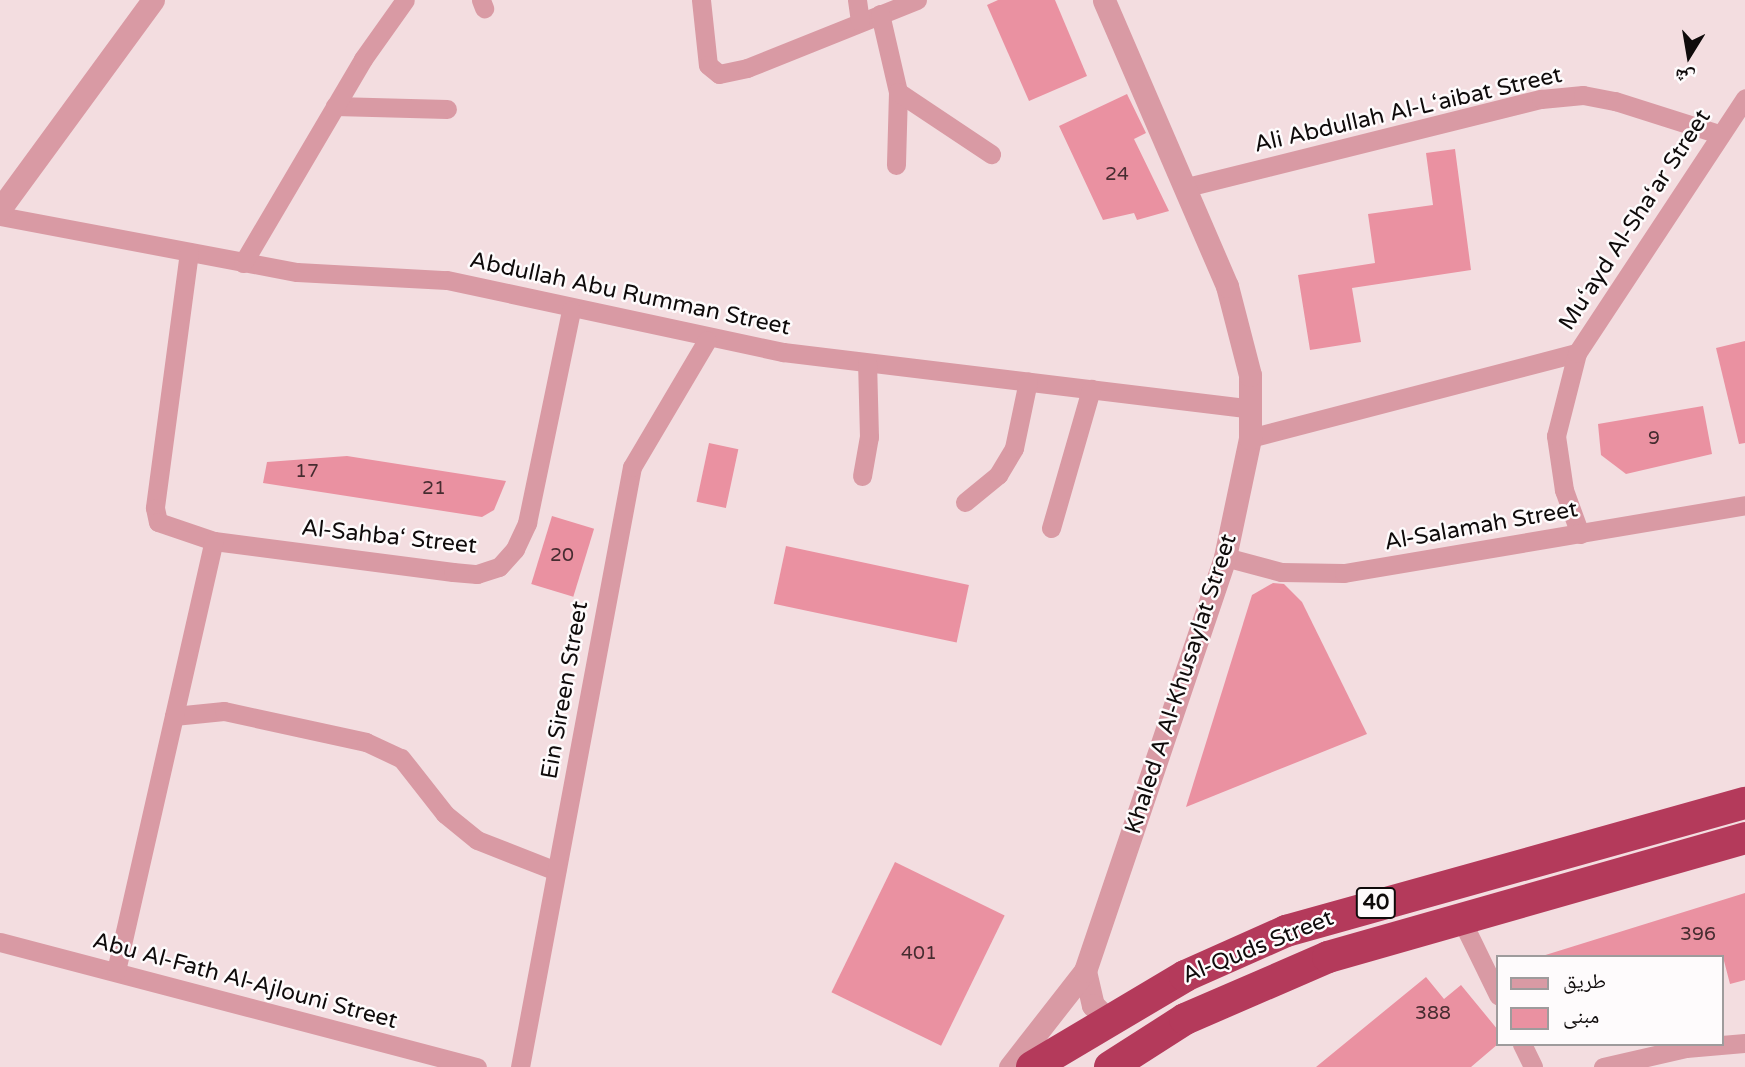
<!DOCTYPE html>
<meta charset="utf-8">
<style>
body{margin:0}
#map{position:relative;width:1745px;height:1067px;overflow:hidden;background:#f9ebed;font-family:"Varela Round","Noto Naskh Arabic",sans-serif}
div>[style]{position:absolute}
.built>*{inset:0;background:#f3dde0}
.building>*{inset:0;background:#ea91a1;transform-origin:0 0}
.minor>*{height:19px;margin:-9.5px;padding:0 9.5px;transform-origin:9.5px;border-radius:9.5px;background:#d99aa4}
.tertiary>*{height:23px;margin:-11.5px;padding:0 11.5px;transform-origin:11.5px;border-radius:11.5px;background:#d99aa4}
.trunk>*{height:32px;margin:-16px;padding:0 16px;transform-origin:16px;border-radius:16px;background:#b43a5b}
span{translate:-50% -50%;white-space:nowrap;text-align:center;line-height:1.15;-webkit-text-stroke:5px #fefbfc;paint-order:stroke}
.number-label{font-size:19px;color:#462c30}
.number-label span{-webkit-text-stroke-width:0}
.shield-label span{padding:2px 5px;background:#fefbfc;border:2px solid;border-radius:5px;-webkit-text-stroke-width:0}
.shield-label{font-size:21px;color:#0f0b0b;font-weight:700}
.street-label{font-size:23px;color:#0f0b0b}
.legend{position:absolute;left:1496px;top:955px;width:228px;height:91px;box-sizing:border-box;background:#fefbfc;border:2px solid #9e9b9c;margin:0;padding:9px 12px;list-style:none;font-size:21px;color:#0f0b0b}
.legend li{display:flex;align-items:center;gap:14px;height:35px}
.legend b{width:35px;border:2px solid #9e9b9c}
.north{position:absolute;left:1654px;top:21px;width:70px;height:70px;-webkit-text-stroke:5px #fefbfc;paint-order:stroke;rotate:191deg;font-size:19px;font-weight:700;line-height:28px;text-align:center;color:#0f0b0b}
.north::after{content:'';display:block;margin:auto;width:24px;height:32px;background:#0f0b0b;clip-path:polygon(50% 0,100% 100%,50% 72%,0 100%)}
</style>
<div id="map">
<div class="built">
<div style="clip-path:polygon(evenodd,0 0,1745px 0,1745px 1067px,0 1067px,0 0,1498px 957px,1722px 957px,1722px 1044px,1498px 1044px,1498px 957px)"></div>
</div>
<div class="building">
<div style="clip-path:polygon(998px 0,1055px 0,1087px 76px,1029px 101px,987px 5px)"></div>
<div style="clip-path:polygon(1127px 94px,1146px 133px,1134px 139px,1169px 211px,1137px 220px,1134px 213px,1103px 220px,1059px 126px)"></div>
<div style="clip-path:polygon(1455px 149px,1471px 270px,1352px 288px,1361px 342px,1310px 350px,1298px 275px,1375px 263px,1368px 214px,1433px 205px,1426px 153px)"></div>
<div style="clip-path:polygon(1745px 341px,1745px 443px,1739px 444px,1716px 348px)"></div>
<div style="clip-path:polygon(1703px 406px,1712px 454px,1626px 474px,1601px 455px,1598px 424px)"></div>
<div style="left:709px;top:443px;width:30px;height:60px;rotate:12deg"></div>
<div style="clip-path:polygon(347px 456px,506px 481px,494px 510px,482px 517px,263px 483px,267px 462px)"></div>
<div style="left:552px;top:516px;width:44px;height:71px;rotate:17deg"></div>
<div style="left:786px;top:546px;width:187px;height:59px;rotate:12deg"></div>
<div style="clip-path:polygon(1273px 583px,1284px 584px,1302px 602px,1367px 734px,1186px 807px,1252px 595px)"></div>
<div style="left:895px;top:862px;width:122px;height:145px;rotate:26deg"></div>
<div style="clip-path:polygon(1745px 893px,1745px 980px,1730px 984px,1723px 957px,1539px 957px)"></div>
<div style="clip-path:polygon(1426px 977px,1444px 999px,1461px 985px,1498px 1030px,1498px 1044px,1471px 1067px,1316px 1067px)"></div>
</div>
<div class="minor">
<div style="left:481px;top:0;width:9px;rotate:69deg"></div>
<div style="left:701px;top:0;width:65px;rotate:83.9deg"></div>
<div style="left:708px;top:65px;width:14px;rotate:39deg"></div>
<div style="left:719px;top:74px;width:29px;rotate:-12deg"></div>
<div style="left:747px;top:68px;width:183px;rotate:-21.8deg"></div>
<div style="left:857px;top:0;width:21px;rotate:82deg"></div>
<div style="left:880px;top:14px;width:80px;rotate:77deg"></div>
<div style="left:898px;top:92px;width:73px;rotate:91.6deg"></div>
<div style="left:898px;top:92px;width:112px;rotate:33.7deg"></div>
<div style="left:335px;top:106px;width:112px;rotate:1.5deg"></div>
<div style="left:1187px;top:187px;width:365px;rotate:-14deg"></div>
<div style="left:1541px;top:99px;width:42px;rotate:-5.4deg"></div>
<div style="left:1583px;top:95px;width:33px;rotate:11deg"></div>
<div style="left:1615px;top:101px;width:109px;rotate:17.6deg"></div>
<div style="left:0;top:216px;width:302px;rotate:10.7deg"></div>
<div style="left:297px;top:272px;width:150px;rotate:3.1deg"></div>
<div style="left:447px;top:280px;width:344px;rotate:12.1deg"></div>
<div style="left:783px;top:352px;width:472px;rotate:6.9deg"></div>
<div style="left:189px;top:252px;width:258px;rotate:97.6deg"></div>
<div style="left:155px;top:508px;width:14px;rotate:78deg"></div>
<div style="left:158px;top:522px;width:59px;rotate:18.7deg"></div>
<div style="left:214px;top:541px;width:241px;rotate:7.4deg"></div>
<div style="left:453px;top:572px;width:24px;rotate:5deg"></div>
<div style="left:477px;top:574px;width:23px;rotate:-18deg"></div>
<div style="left:499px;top:567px;width:24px;rotate:-48deg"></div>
<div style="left:515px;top:549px;width:29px;rotate:-65deg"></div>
<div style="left:527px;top:523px;width:217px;rotate:-78.3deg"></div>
<div style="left:243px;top:263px;width:237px;rotate:-59.5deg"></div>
<div style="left:363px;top:59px;width:72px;rotate:-54.6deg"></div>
<div style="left:1250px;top:438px;width:338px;rotate:-14.6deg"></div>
<div style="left:862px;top:476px;width:40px;rotate:-80deg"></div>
<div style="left:869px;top:437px;width:74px;rotate:-91.5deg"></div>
<div style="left:965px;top:502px;width:43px;rotate:-39.3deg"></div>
<div style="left:998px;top:475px;width:31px;rotate:-59deg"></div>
<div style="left:1014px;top:448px;width:68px;rotate:-78.2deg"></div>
<div style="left:1051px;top:528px;width:145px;rotate:-73.9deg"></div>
<div style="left:1580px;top:534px;width:47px;rotate:-110deg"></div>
<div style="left:1564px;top:490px;width:55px;rotate:-98.4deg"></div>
<div style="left:1556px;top:436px;width:86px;rotate:-75.8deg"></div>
<div style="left:1577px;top:353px;width:305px;rotate:-56.6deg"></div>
<div style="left:1225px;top:557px;width:58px;rotate:15deg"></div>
<div style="left:1281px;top:572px;width:63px;rotate:0.9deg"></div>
<div style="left:1344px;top:573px;width:407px;rotate:-9.6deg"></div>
<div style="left:174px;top:716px;width:50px;rotate:-5.7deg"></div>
<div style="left:224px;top:711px;width:145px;rotate:12.3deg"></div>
<div style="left:366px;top:742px;width:38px;rotate:25deg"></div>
<div style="left:401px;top:758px;width:71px;rotate:51.8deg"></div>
<div style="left:445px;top:814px;width:41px;rotate:39.1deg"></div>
<div style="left:477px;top:840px;width:85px;rotate:21.4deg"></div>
<div style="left:1461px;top:919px;width:85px;rotate:64deg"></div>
<div style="left:0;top:942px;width:493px;rotate:14.7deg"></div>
<div style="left:116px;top:971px;width:441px;rotate:-77.2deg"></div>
<div style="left:1522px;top:1044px;width:25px;rotate:64deg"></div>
<div style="left:520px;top:1067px;width:610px;rotate:-79.43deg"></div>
<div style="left:632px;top:467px;width:147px;rotate:-59.4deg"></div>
<div style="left:1603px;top:1067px;width:85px;rotate:-12.9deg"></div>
<div style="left:1686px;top:1048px;width:59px;rotate:-4.8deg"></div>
</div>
<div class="tertiary">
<div style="left:0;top:209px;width:259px;rotate:-53.8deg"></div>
<div style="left:1085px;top:971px;width:35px;rotate:77deg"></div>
<div style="left:1093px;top:1005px;width:20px;rotate:45deg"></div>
<div style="left:1010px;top:1067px;width:122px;rotate:-52deg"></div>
<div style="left:1085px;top:971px;width:437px;rotate:-71.3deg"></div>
<div style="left:1225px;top:557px;width:122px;rotate:-78.1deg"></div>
<div style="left:1250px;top:438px;width:63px;rotate:-90deg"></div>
<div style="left:1250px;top:375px;width:92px;rotate:-104.5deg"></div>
<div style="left:1227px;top:286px;width:311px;rotate:-113.3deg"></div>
</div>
<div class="trunk">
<div style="left:1032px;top:1067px;width:178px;rotate:-30.7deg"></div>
<div style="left:1185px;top:976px;width:111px;rotate:-24deg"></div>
<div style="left:1286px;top:931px;width:477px;rotate:-15.6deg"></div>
<div style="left:1110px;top:1067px;width:89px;rotate:-32.6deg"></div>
<div style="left:1185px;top:1019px;width:156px;rotate:-23.4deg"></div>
<div style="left:1328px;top:957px;width:434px;rotate:-15.9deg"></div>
</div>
<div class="number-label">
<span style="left:1117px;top:175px">24</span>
<span style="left:1654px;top:439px">9</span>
<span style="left:307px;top:472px">17</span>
<span style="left:434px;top:489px">21</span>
<span style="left:562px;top:556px">20</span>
<span style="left:1698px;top:935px">396</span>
<span style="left:919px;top:954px">401</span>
<span style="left:1433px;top:1014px">388</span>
</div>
<div class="shield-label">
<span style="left:1376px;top:903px">40</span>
</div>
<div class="street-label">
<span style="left:1408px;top:110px;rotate:-13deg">Ali Abdullah Al-L‘aibat Street</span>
<span style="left:1635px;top:220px;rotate:-57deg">Mu‘ayd Al-Sha‘ar Street</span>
<span style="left:630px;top:294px;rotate:12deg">Abdullah Abu Rumman Street</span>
<span style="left:1481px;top:526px;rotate:-10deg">Al-Salamah Street</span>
<span style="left:389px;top:537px;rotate:6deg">Al-Sahba‘ Street</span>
<span style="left:1181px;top:684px;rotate:-72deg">Khaled A Al-Khusaylat Street</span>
<span style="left:565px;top:690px;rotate:-80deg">Ein Sireen Street</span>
<span style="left:1258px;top:947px;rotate:-22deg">Al-Quds Street</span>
<span style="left:245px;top:981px;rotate:15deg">Abu Al-Fath Al-Ajlouni Street</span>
</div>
<ul class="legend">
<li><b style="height:9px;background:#d99aa4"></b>طريق</li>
<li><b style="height:19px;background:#ea91a1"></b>مبنى</li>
</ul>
<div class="north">ش</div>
</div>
